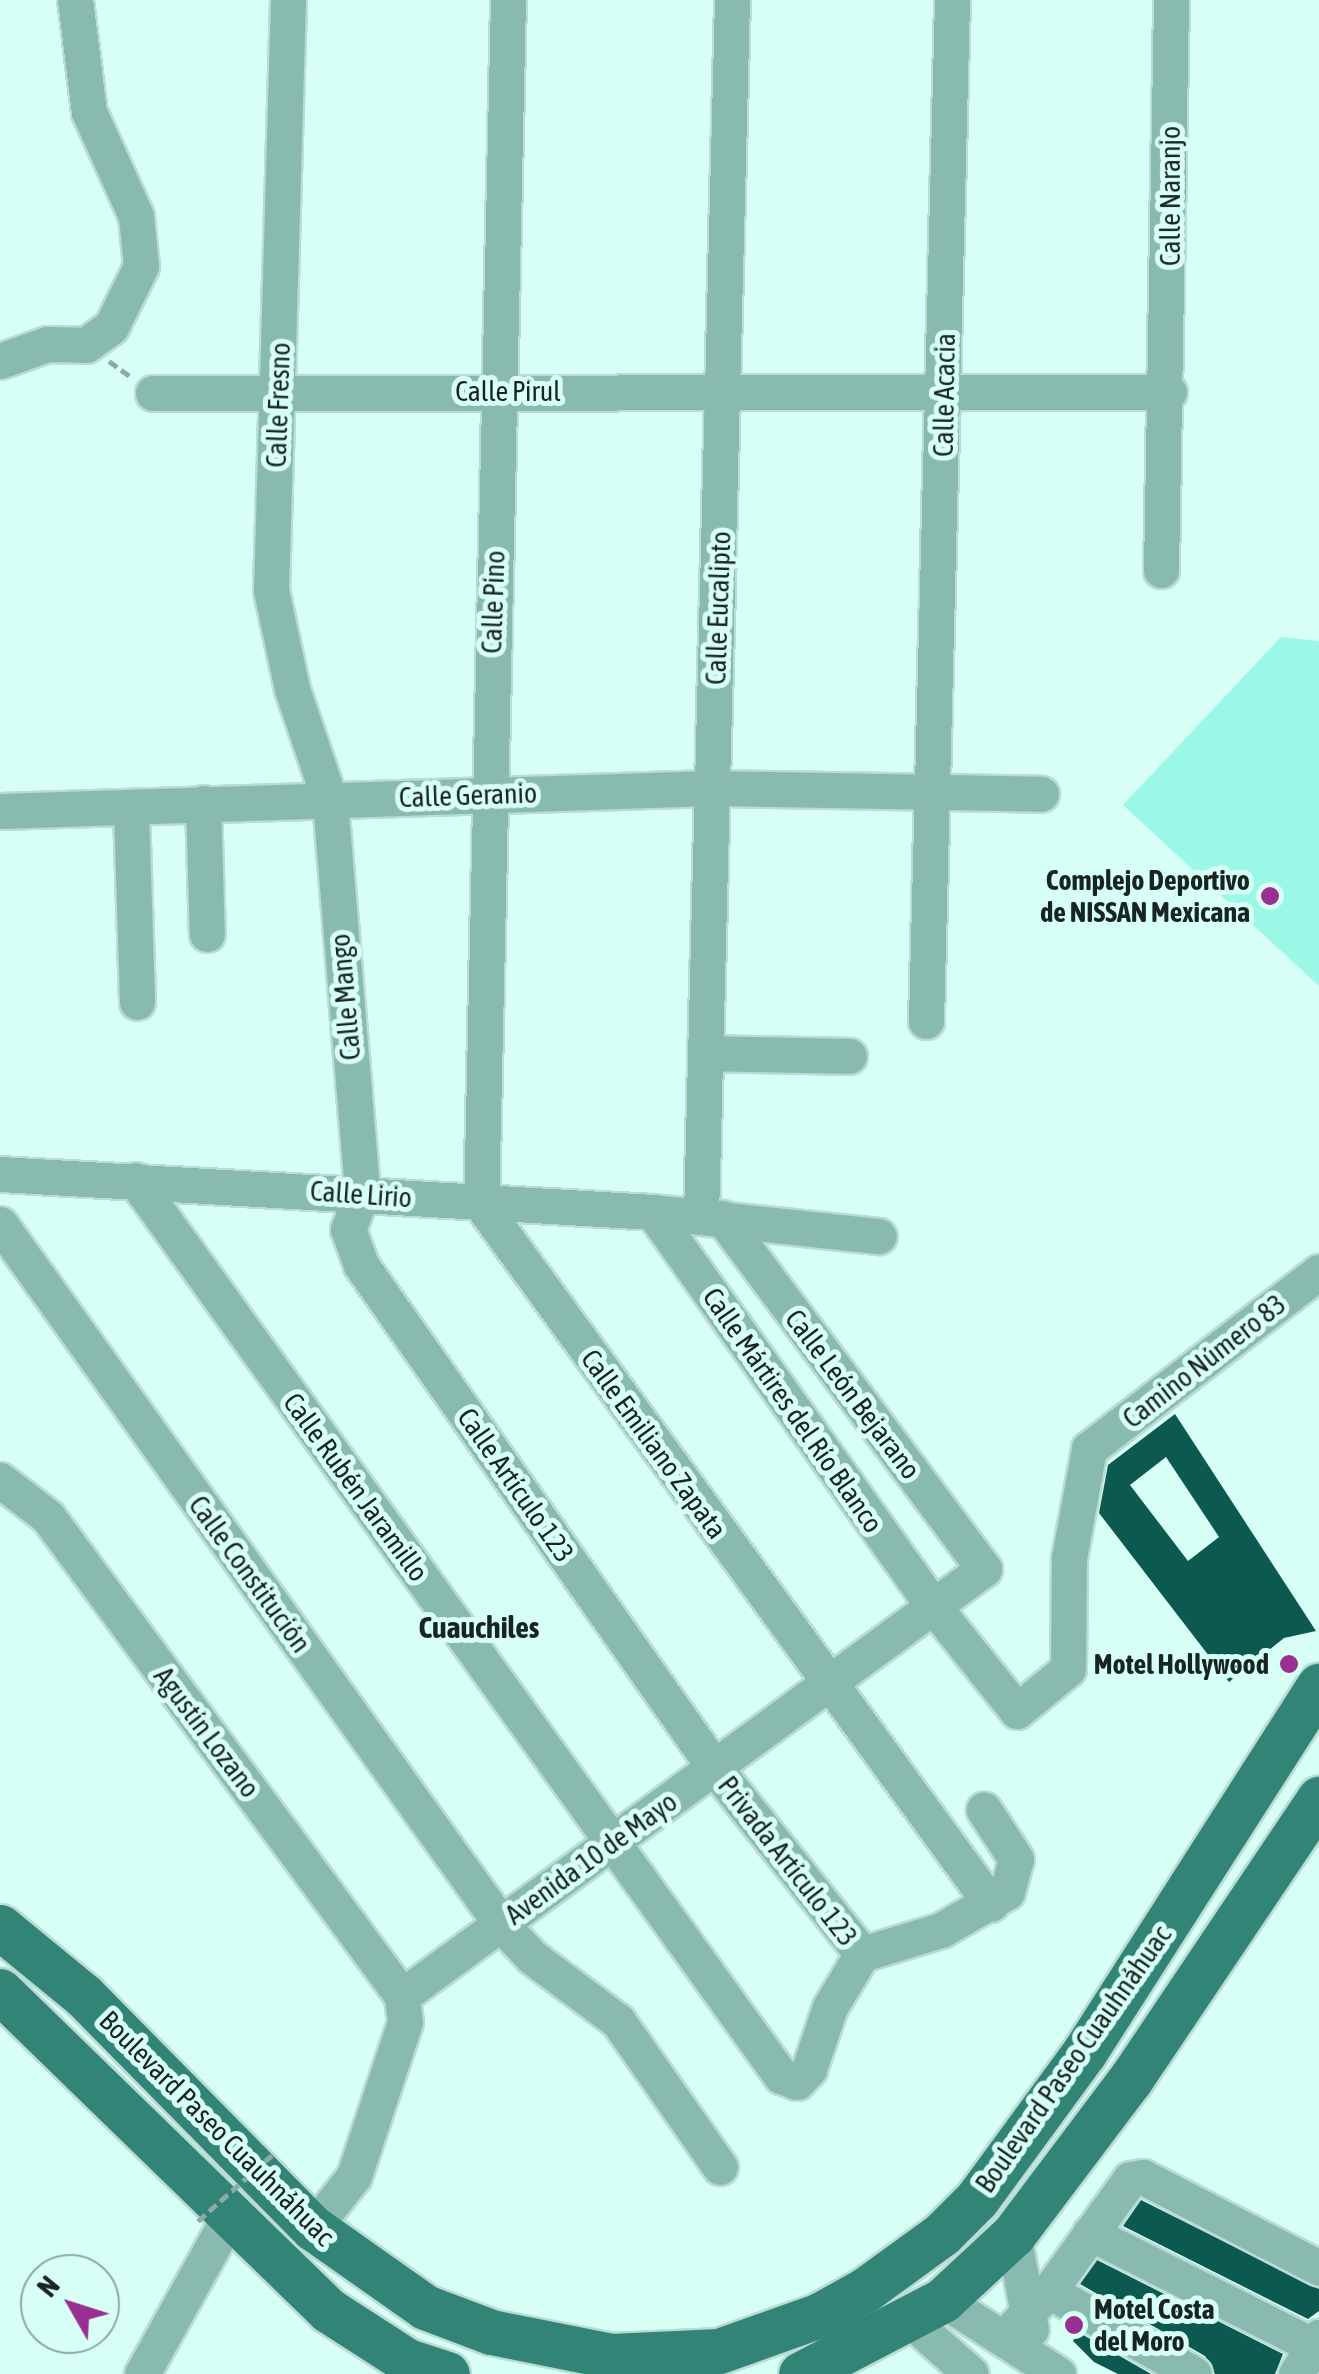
<!DOCTYPE html>
<meta charset="utf-8">
<style>
body{margin:0}
#map{position:relative;width:1319px;height:2374px;overflow:hidden;background:#d8fff6;font-family:"Asap Condensed",sans-serif}
div>[style]{position:absolute}
.green>*{inset:0;background:#9bf7e6}
.building>*{inset:0;background:#0c5a4f}
.path>*{height:5px;margin-top:-2.5px;transform-origin:0;background:repeating-linear-gradient(90deg,#8daba4 0 10px,transparent 0 15px)}
.roads{filter:drop-shadow(2px 0 #b9dcd4) drop-shadow(-2px 0 #b9dcd4) drop-shadow(0 2px #b9dcd4) drop-shadow(0 -2px #b9dcd4)}
.minor>*{height:35px;margin:-17.5px;padding:0 17.5px;transform-origin:17.5px;border-radius:17.5px;background:#89bab0}
.major>*{height:45px;margin:-22.5px;padding:0 22.5px;transform-origin:22.5px;border-radius:22.5px;background:#328477}
.path-bridge>*{height:5px;margin-top:-2.5px;transform-origin:0;background:repeating-linear-gradient(90deg,#8daba4 0 10px,transparent 0 15px)}
.dots>*{width:28px;height:28px;translate:-50% -50%;box-sizing:border-box;border:5px solid #d8fff6;border-radius:50%}
span{translate:-50% -50%;white-space:nowrap;text-align:center;line-height:1.15;-webkit-text-stroke:10px #d8fff6;paint-order:stroke}
.street-label{font-size:28px;color:#172522}
.poi-label{font-size:28px;color:#172522;font-weight:700}
.right{translate:-100% -50%;text-align:right}
.left{translate:0 -50%;text-align:left}
.neighbourhood-label{font-size:30px;color:#172522;font-weight:700}
.north{position:absolute;left:20px;top:2254px;width:100px;height:100px;box-sizing:border-box;background:#d8fff6;border:2px solid #8ba8a1;border-radius:50%;rotate:309deg;font-size:28px;font-weight:700;line-height:40px;text-align:center;color:#172522}
.north::after{content:'';display:block;margin:auto;width:35px;height:45px;background:#982f91;clip-path:polygon(50% 0,100% 100%,50% 72%,0 100%)}
</style>
<div id="map">
<div class="green">
<div style="clip-path:polygon(1281px 637px,1319px 641px,1319px 986px,1123px 805px)"></div>
</div>
<div class="building">
<div style="clip-path:polygon(evenodd,1175px 1414px,1316px 1631px,1284px 1638px,1229px 1682px,1099px 1513px,1108px 1465px,1175px 1414px,1166px 1457px,1219px 1537px,1188px 1561px,1130px 1485px,1166px 1457px)"></div>
<div style="clip-path:polygon(1141px 2200px,1319px 2289px,1319px 2311px,1308px 2319px,1123px 2226px)"></div>
<div style="clip-path:polygon(1097px 2260px,1283px 2354px,1275px 2374px,1215px 2374px,1205px 2356px,1080px 2284px)"></div>
<div style="clip-path:polygon(1078px 2332px,1151px 2374px,1118px 2374px,1094px 2362px,1073px 2341px)"></div>
</div>
<div class="path">
<div style="left:109px;top:361px;width:29px;rotate:36deg"></div>
</div>
<div class="roads">
<div class="minor">
<div style="left:288px;top:0;width:590px;rotate:91.65deg"></div>
<div style="left:271px;top:590px;width:101px;rotate:78deg"></div>
<div style="left:292px;top:689px;width:118px;rotate:71.3deg"></div>
<div style="left:330px;top:801px;width:393px;rotate:85.3deg"></div>
<div style="left:362px;top:1193px;width:39px;rotate:111deg"></div>
<div style="left:348px;top:1229px;width:38px;rotate:70deg"></div>
<div style="left:361px;top:1265px;width:614px;rotate:54.89deg"></div>
<div style="left:714px;top:1767px;width:238px;rotate:51.6deg"></div>
<div style="left:508px;top:0;width:1204px;rotate:91.28deg"></div>
<div style="left:481px;top:1204px;width:866px;rotate:53.92deg"></div>
<div style="left:0;top:361px;width:50px;rotate:-19.9deg"></div>
<div style="left:47px;top:344px;width:39px;rotate:1deg"></div>
<div style="left:86px;top:345px;width:31px;rotate:-36deg"></div>
<div style="left:111px;top:327px;width:68px;rotate:-63.8deg"></div>
<div style="left:141px;top:266px;width:50px;rotate:-95.7deg"></div>
<div style="left:136px;top:216px;width:114px;rotate:-114.3deg"></div>
<div style="left:89px;top:112px;width:113px;rotate:-97.1deg"></div>
<div style="left:153px;top:393px;width:1016px;rotate:-0.06deg"></div>
<div style="left:1161px;top:570px;width:570px;rotate:-88.99deg"></div>
<div style="left:203px;top:803px;width:131px;rotate:88.3deg"></div>
<div style="left:131px;top:809px;width:193px;rotate:88.2deg"></div>
<div style="left:0;top:811px;width:712px;rotate:-1.85deg"></div>
<div style="left:712px;top:788px;width:329px;rotate:1deg"></div>
<div style="left:926px;top:1021px;width:1021px;rotate:-88.54deg"></div>
<div style="left:706px;top:1053px;width:143px;rotate:1.2deg"></div>
<div style="left:0;top:1174px;width:654px;rotate:3.33deg"></div>
<div style="left:653px;top:1212px;width:227px;rotate:6.1deg"></div>
<div style="left:135px;top:1180px;width:1105px;rotate:54.21deg"></div>
<div style="left:781px;top:2076px;width:17px;rotate:21deg"></div>
<div style="left:797px;top:2082px;width:18px;rotate:-47deg"></div>
<div style="left:809px;top:2069px;width:65px;rotate:-71.3deg"></div>
<div style="left:830px;top:2007px;width:62px;rotate:-58.9deg"></div>
<div style="left:653px;top:1212px;width:485px;rotate:54.6deg"></div>
<div style="left:934px;top:1607px;width:133px;rotate:51.4deg"></div>
<div style="left:1017px;top:1711px;width:66px;rotate:-39.5deg"></div>
<div style="left:1068px;top:1669px;width:111px;rotate:-89.5deg"></div>
<div style="left:1069px;top:1558px;width:111px;rotate:-79.6deg"></div>
<div style="left:1089px;top:1449px;width:290px;rotate:-37.6deg"></div>
<div style="left:701px;top:1216px;width:1216px;rotate:-88.54deg"></div>
<div style="left:0;top:1224px;width:861px;rotate:54.41deg"></div>
<div style="left:501px;top:1924px;width:45px;rotate:46.8deg"></div>
<div style="left:532px;top:1957px;width:107px;rotate:36.7deg"></div>
<div style="left:618px;top:2021px;width:178px;rotate:55.1deg"></div>
<div style="left:0;top:1480px;width:61px;rotate:37.6deg"></div>
<div style="left:48px;top:1517px;width:596px;rotate:53.53deg"></div>
<div style="left:862px;top:1954px;width:83px;rotate:-16.9deg"></div>
<div style="left:941px;top:1930px;width:76px;rotate:-29.9deg"></div>
<div style="left:1007px;top:1892px;width:34px;rotate:-75deg"></div>
<div style="left:1016px;top:1859px;width:59px;rotate:-123.1deg"></div>
<div style="left:402px;top:1996px;width:722px;rotate:-36.27deg"></div>
<div style="left:984px;top:1569px;width:438px;rotate:-126.7deg"></div>
<div style="left:313px;top:2228px;width:66px;rotate:-51.7deg"></div>
<div style="left:354px;top:2176px;width:162px;rotate:-71.7deg"></div>
<div style="left:405px;top:2022px;width:26px;rotate:-97deg"></div>
<div style="left:1090px;top:2233px;width:251px;rotate:26.8deg"></div>
<div style="left:1013px;top:2235px;width:96px;rotate:79.2deg"></div>
<div style="left:1049px;top:2291px;width:167px;rotate:29.8deg"></div>
<div style="left:943px;top:2300px;width:137px;rotate:32.8deg"></div>
<div style="left:910px;top:2320px;width:81px;rotate:41.5deg"></div>
<div style="left:1005px;top:2336px;width:63px;rotate:-45.6deg"></div>
<div style="left:1049px;top:2291px;width:138px;rotate:-54.1deg"></div>
<div style="left:1130px;top:2179px;width:13px;rotate:-9deg"></div>
<div style="left:1143px;top:2177px;width:198px;rotate:27.3deg"></div>
<div style="left:142px;top:2374px;width:177px;rotate:-61deg"></div>
<div style="left:1296px;top:2374px;width:44px;rotate:-58.1deg"></div>
</div>
<div class="major">
<div style="left:0;top:1927px;width:109px;rotate:39.4deg"></div>
<div style="left:84px;top:1996px;width:326px;rotate:45.4deg"></div>
<div style="left:313px;top:2228px;width:137px;rotate:35.2deg"></div>
<div style="left:425px;top:2307px;width:71px;rotate:20.7deg"></div>
<div style="left:491px;top:2332px;width:122px;rotate:11.3deg"></div>
<div style="left:611px;top:2356px;width:108px;rotate:-2.7deg"></div>
<div style="left:719px;top:2351px;width:107px;rotate:-19.6deg"></div>
<div style="left:820px;top:2315px;width:51px;rotate:-29.1deg"></div>
<div style="left:865px;top:2290px;width:95px;rotate:-36deg"></div>
<div style="left:942px;top:2234px;width:49px;rotate:-45deg"></div>
<div style="left:977px;top:2199px;width:181px;rotate:-53.8deg"></div>
<div style="left:1084px;top:2053px;width:436px;rotate:-57.4deg"></div>
<div style="left:0;top:1991px;width:458px;rotate:44.2deg"></div>
<div style="left:328px;top:2310px;width:94px;rotate:32.8deg"></div>
<div style="left:407px;top:2361px;width:42px;rotate:18deg"></div>
<div style="left:801px;top:2374px;width:160px;rotate:-27.5deg"></div>
<div style="left:943px;top:2300px;width:96px;rotate:-42.9deg"></div>
<div style="left:1013px;top:2235px;width:194px;rotate:-53deg"></div>
<div style="left:1130px;top:2080px;width:339px;rotate:-56.1deg"></div>
</div>
</div>
<div class="path-bridge">
<div style="left:198px;top:2221px;width:99px;rotate:-41.7deg"></div>
</div>
<div class="dots">
<div style="left:1270px;top:896px;background:#982f91"></div>
<div style="left:1289px;top:1664px;background:#982f91"></div>
<div style="left:1074px;top:2325px;background:#982f91"></div>
</div>
<div class="street-label">
<span style="left:1170px;top:196px;rotate:-90deg">Calle Naranjo</span>
<span style="left:508px;top:391px">Calle Pirul</span>
<span style="left:944px;top:395px;rotate:-89deg">Calle Acacia</span>
<span style="left:278px;top:405px;rotate:-88deg">Calle Fresno</span>
<span style="left:493px;top:602px;rotate:-88deg">Calle Pino</span>
<span style="left:718px;top:608px;rotate:-88deg">Calle Eucalipto</span>
<span style="left:468px;top:795px;rotate:-2deg">Calle Geranio</span>
<span style="left:345px;top:997px;rotate:-95deg">Calle Mango</span>
<span style="left:361px;top:1194px;rotate:4deg">Calle Lirio</span>
<span style="left:1204px;top:1361px;rotate:-38deg">Camino Número 83</span>
<span style="left:853px;top:1394px;rotate:53deg">Calle León Bejarano</span>
<span style="left:793px;top:1410px;rotate:55deg">Calle Mártires del Río Blanco</span>
<span style="left:654px;top:1444px;rotate:54deg">Calle Emiliano Zapata</span>
<span style="left:516px;top:1485px;rotate:55deg">Calle Artículo 123</span>
<span style="left:356px;top:1487px;rotate:54deg">Calle Rubén Jaramillo</span>
<span style="left:250px;top:1574px;rotate:54deg">Calle Constitución</span>
<span style="left:207px;top:1732px;rotate:53deg">Agustín Lozano</span>
<span style="left:591px;top:1858px;rotate:-36deg">Avenida 10 de Mayo</span>
<span style="left:788px;top:1861px;rotate:52deg">Privada Artículo 123</span>
<span style="left:1073px;top:2059px;rotate:-55deg">Boulevard Paseo Cuauhnáhuac</span>
<span style="left:217px;top:2128px;rotate:45deg">Boulevard Paseo Cuauhnáhuac</span>
</div>
<div class="poi-label">
<span class="right" style="left:1250px;top:896px">Complejo Deportivo<br>de NISSAN Mexicana</span>
<span class="right" style="left:1269px;top:1664px">Motel Hollywood</span>
<span class="left" style="left:1094px;top:2325px">Motel Costa<br>del Moro</span>
</div>
<div class="neighbourhood-label">
<span style="left:479px;top:1627px">Cuauchiles</span>
</div>
<div class="north">N</div>
</div>
